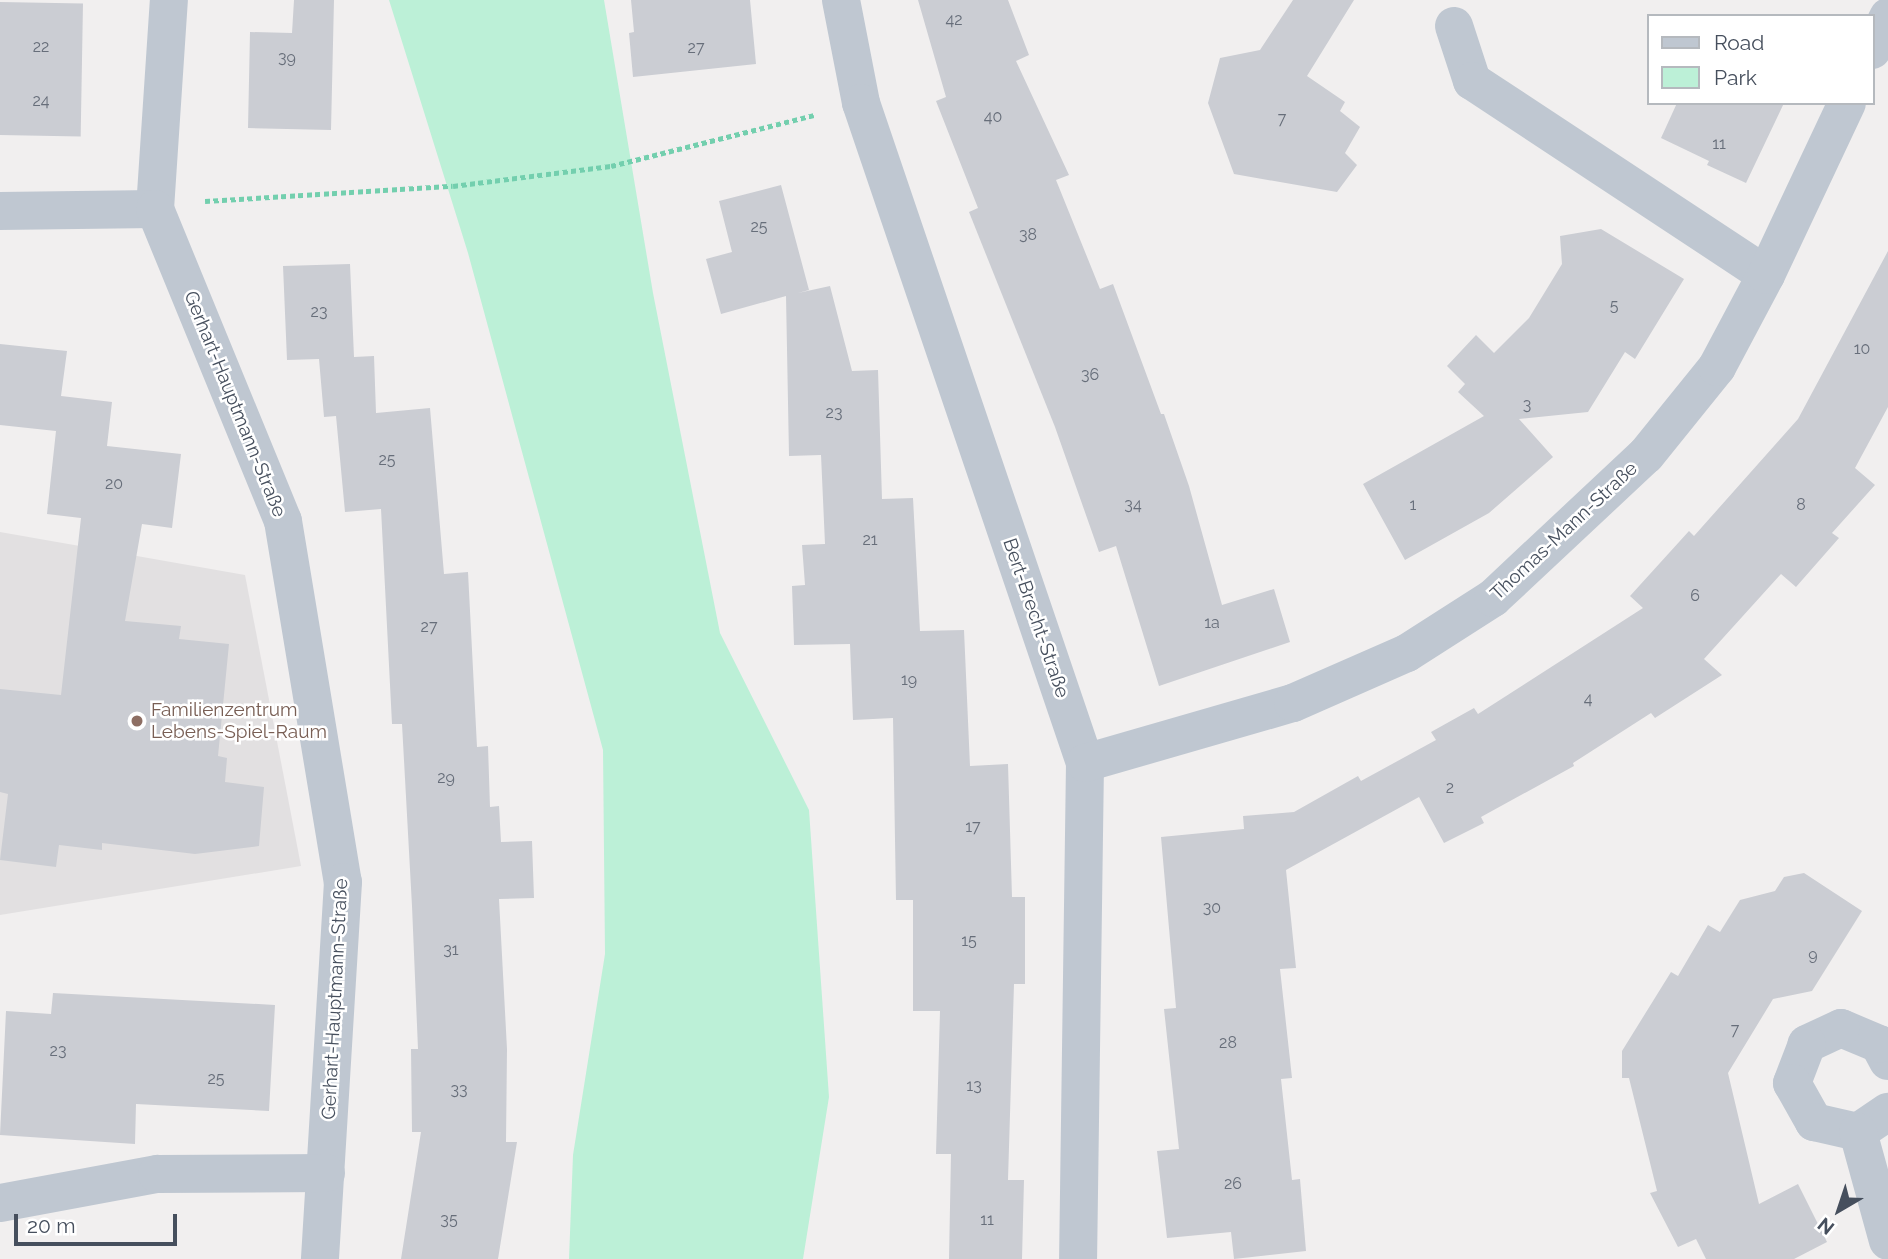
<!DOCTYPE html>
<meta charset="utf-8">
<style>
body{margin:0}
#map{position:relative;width:1888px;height:1259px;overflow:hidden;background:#f1efef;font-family:Raleway,sans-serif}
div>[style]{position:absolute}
.education>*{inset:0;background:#e2e0e1}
.green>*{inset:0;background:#bcf0d7}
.building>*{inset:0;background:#cbcdd3;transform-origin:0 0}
.path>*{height:4.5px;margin-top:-2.25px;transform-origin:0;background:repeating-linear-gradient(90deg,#73cfae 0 5px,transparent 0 8.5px)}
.street>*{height:38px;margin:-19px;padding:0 19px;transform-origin:19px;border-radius:19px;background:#bfc7d1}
.dots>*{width:19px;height:19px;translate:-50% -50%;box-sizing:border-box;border:4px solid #fff;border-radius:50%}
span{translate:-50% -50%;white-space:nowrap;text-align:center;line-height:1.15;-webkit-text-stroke:5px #fff;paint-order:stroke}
.number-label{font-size:16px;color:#676e7a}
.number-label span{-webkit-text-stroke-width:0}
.street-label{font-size:19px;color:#464f5d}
.education-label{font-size:19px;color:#785e54}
.left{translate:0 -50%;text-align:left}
.legend{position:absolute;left:1647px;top:14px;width:228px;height:91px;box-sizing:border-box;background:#fff;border:2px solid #b5b9be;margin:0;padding:9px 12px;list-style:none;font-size:21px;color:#464f5d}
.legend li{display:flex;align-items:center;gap:14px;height:35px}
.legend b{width:35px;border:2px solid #b5b9be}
.north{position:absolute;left:1804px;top:1175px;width:70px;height:70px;-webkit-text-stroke:5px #fff;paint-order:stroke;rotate:219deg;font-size:19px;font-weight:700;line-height:28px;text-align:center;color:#464f5d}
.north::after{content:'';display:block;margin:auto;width:24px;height:32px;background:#464f5d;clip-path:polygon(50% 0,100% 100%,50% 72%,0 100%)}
.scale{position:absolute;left:14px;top:1214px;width:163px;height:32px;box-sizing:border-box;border:4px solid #464f5d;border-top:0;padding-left:9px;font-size:21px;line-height:24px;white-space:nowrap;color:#464f5d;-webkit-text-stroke:5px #fff;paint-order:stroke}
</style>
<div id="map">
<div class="education">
<div style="clip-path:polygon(0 532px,245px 575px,301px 866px,0 915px)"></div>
</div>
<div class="green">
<div style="clip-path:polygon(389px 0,604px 0,653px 293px,720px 633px,809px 810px,829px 1097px,803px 1259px,569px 1259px,573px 1155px,605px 954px,603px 750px,468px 253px)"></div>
</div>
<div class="building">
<div style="clip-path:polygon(294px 0,334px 0,331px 130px,248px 128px,250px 32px,292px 33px)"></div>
<div style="clip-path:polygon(631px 0,750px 0,756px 64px,633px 77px,629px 33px,634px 32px)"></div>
<div style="clip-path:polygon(918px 0,1008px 0,1029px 55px,1016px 61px,1069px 175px,1056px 180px,1100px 289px,1113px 284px,1161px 414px,1164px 414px,1189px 486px,1222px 605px,1274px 589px,1290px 642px,1159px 686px,1116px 546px,1099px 552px,1055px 427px,969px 212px,978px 208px,936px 101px,946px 97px)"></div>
<div style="clip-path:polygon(1293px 0,1354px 0,1307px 76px,1345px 102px,1340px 111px,1360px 127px,1345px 153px,1357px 165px,1337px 192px,1234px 174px,1208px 103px,1220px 58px,1260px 50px)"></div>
<div style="left:0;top:2px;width:83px;height:133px;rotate:1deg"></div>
<div style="clip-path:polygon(1677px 103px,1784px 103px,1746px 183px,1707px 165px,1709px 161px,1661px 138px)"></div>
<div style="clip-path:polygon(781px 185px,809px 290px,798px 293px,830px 286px,852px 371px,878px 370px,882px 499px,913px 498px,920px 631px,964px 630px,970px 766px,1008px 764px,1012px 897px,1025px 897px,1025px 984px,1014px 984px,1008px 1180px,1024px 1180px,1022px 1259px,949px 1259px,951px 1154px,936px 1154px,940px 1011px,913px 1011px,913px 900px,896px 900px,893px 718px,853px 720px,850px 644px,794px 645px,792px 586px,805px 585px,802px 545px,825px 544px,821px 455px,789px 456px,786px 296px,721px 314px,706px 259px,732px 252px,719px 201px)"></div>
<div style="clip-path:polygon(1601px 229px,1684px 279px,1635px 359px,1625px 352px,1588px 412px,1519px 419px,1553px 457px,1489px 513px,1405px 560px,1363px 484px,1484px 416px,1458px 392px,1465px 384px,1447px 366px,1476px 335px,1494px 353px,1529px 318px,1562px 264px,1560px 236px)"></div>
<div style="clip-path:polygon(1888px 251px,1888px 407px,1855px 468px,1875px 485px,1832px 533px,1839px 538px,1796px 587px,1781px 574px,1704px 659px,1722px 675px,1655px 718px,1651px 713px,1573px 763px,1574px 766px,1481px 817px,1484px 823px,1444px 843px,1419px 797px,1286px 870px,1296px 968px,1280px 969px,1292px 1078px,1281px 1079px,1292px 1180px,1300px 1179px,1306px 1251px,1234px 1259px,1231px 1232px,1167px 1238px,1157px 1151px,1179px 1149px,1164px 1009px,1176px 1008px,1161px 837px,1244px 829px,1243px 816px,1294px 812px,1358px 776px,1361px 781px,1436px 740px,1431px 732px,1474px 708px,1478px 714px,1643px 608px,1630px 596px,1689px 531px,1694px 536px,1798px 419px)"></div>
<div style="clip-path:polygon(350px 264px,354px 357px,374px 356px,376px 413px,430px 408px,444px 574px,468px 572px,477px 747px,488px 746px,490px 807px,499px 806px,501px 842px,532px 841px,534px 898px,499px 899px,507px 1049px,506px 1142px,517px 1142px,498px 1259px,401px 1259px,421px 1132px,412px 1132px,411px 1049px,418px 1049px,412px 906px,402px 724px,392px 724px,381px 509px,345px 512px,336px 416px,324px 417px,319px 359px,287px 360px,283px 266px)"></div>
<div style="clip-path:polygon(0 344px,67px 351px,61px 396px,112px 402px,107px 446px,181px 454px,172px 528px,142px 524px,125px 621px,181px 626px,179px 639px,229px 644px,218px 756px,227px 758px,225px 782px,264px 787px,259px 846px,195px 854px,102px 843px,102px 850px,59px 845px,56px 867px,0 860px,8px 794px,0 792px,0 689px,61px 695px,81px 518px,47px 514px,56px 431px,0 425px)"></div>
<div style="clip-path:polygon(1804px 873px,1862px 911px,1812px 991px,1773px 999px,1728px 1073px,1759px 1204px,1798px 1184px,1827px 1242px,1794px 1259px,1706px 1259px,1696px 1239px,1678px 1247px,1650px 1193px,1657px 1191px,1629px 1078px,1622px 1078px,1622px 1051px,1671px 972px,1678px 976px,1708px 925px,1720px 932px,1740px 900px,1775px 891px,1784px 877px)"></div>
<div style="clip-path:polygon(53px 993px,275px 1005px,269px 1111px,136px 1104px,135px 1144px,0 1135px,6px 1011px,51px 1014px)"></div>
</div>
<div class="path">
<div style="left:205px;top:201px;width:248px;rotate:-3.5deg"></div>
<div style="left:453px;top:186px;width:159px;rotate:-7.2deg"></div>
<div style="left:611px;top:166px;width:209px;rotate:-14.1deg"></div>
</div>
<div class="street">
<div style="left:841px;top:0;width:105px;rotate:79deg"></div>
<div style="left:861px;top:103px;width:697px;rotate:71.25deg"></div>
<div style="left:1085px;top:763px;width:496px;rotate:90.8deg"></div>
<div style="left:1454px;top:26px;width:58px;rotate:71.9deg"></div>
<div style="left:1472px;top:81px;width:352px;rotate:33.4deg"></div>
<div style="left:1872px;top:50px;width:37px;rotate:-64deg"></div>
<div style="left:155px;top:209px;width:209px;rotate:-86.2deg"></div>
<div style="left:0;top:211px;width:155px;rotate:-0.7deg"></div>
<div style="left:155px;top:209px;width:337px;rotate:67.7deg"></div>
<div style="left:283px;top:521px;width:366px;rotate:80.6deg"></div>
<div style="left:343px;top:882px;width:378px;rotate:93.5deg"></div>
<div style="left:1085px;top:763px;width:216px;rotate:-16.1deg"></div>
<div style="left:1293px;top:703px;width:124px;rotate:-23.7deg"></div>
<div style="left:1407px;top:653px;width:102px;rotate:-32.6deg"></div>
<div style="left:1493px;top:598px;width:209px;rotate:-43.1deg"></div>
<div style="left:1646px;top:455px;width:113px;rotate:-51.1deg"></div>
<div style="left:1717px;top:367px;width:104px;rotate:-62deg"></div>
<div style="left:1766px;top:275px;width:190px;rotate:-64.8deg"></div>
<div style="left:1888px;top:1061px;width:19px;rotate:-118deg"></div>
<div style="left:1879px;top:1044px;width:41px;rotate:-157.2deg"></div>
<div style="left:1841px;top:1028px;width:38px;rotate:155deg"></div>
<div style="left:1807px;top:1044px;width:42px;rotate:111deg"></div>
<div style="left:1792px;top:1083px;width:45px;rotate:60.6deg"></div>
<div style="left:1814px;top:1122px;width:45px;rotate:12.8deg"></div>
<div style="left:1858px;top:1132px;width:36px;rotate:-34deg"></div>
<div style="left:1858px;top:1132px;width:113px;rotate:74.6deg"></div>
<div style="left:0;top:1203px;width:160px;rotate:-10.5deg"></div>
<div style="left:157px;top:1174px;width:169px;rotate:-0.3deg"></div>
</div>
<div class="dots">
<div style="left:137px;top:721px;background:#8d6e63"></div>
</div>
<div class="number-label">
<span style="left:954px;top:20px">42</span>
<span style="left:41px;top:47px">22</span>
<span style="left:696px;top:48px">27</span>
<span style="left:287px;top:58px">39</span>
<span style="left:41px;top:101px">24</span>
<span style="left:993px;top:117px">40</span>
<span style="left:1282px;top:119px">7</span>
<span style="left:1719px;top:144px">11</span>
<span style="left:759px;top:227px">25</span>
<span style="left:1028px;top:235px">38</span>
<span style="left:1614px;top:306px">5</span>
<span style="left:319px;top:312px">23</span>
<span style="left:1862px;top:349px">10</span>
<span style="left:1090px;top:375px">36</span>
<span style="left:1527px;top:405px">3</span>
<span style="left:834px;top:413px">23</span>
<span style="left:387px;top:460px">25</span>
<span style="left:114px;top:484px">20</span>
<span style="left:1133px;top:505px">34</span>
<span style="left:1413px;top:505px">1</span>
<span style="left:1801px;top:505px">8</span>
<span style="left:870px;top:540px">21</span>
<span style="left:1695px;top:596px">6</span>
<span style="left:1212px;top:623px">1a</span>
<span style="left:429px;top:627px">27</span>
<span style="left:909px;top:680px">19</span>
<span style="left:1588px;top:699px">4</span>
<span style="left:446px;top:778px">29</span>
<span style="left:1450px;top:788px">2</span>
<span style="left:973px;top:827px">17</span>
<span style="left:1212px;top:908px">30</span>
<span style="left:969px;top:941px">15</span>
<span style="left:451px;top:950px">31</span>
<span style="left:1813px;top:955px">9</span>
<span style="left:1735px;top:1030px">7</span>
<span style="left:1228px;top:1043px">28</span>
<span style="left:58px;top:1051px">23</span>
<span style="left:216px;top:1079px">25</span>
<span style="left:974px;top:1086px">13</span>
<span style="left:459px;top:1090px">33</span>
<span style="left:1233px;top:1184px">26</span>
<span style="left:449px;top:1220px">35</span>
<span style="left:987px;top:1220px">11</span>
</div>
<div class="street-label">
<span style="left:235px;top:404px;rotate:68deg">Gerhart-Hauptmann-Straße</span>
<span style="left:1564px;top:531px;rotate:-43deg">Thomas-Mann-Straße</span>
<span style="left:1036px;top:618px;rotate:71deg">Bert-Brecht-Straße</span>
<span style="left:335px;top:999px;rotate:-87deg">Gerhart-Hauptmann-Straße</span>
</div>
<div class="education-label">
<span class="left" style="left:151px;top:721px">Familienzentrum<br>Lebens-Spiel-Raum</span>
</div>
<ul class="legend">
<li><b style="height:9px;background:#bfc7d1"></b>Road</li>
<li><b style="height:19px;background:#bcf0d7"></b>Park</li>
</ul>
<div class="north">N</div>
<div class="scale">20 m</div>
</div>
